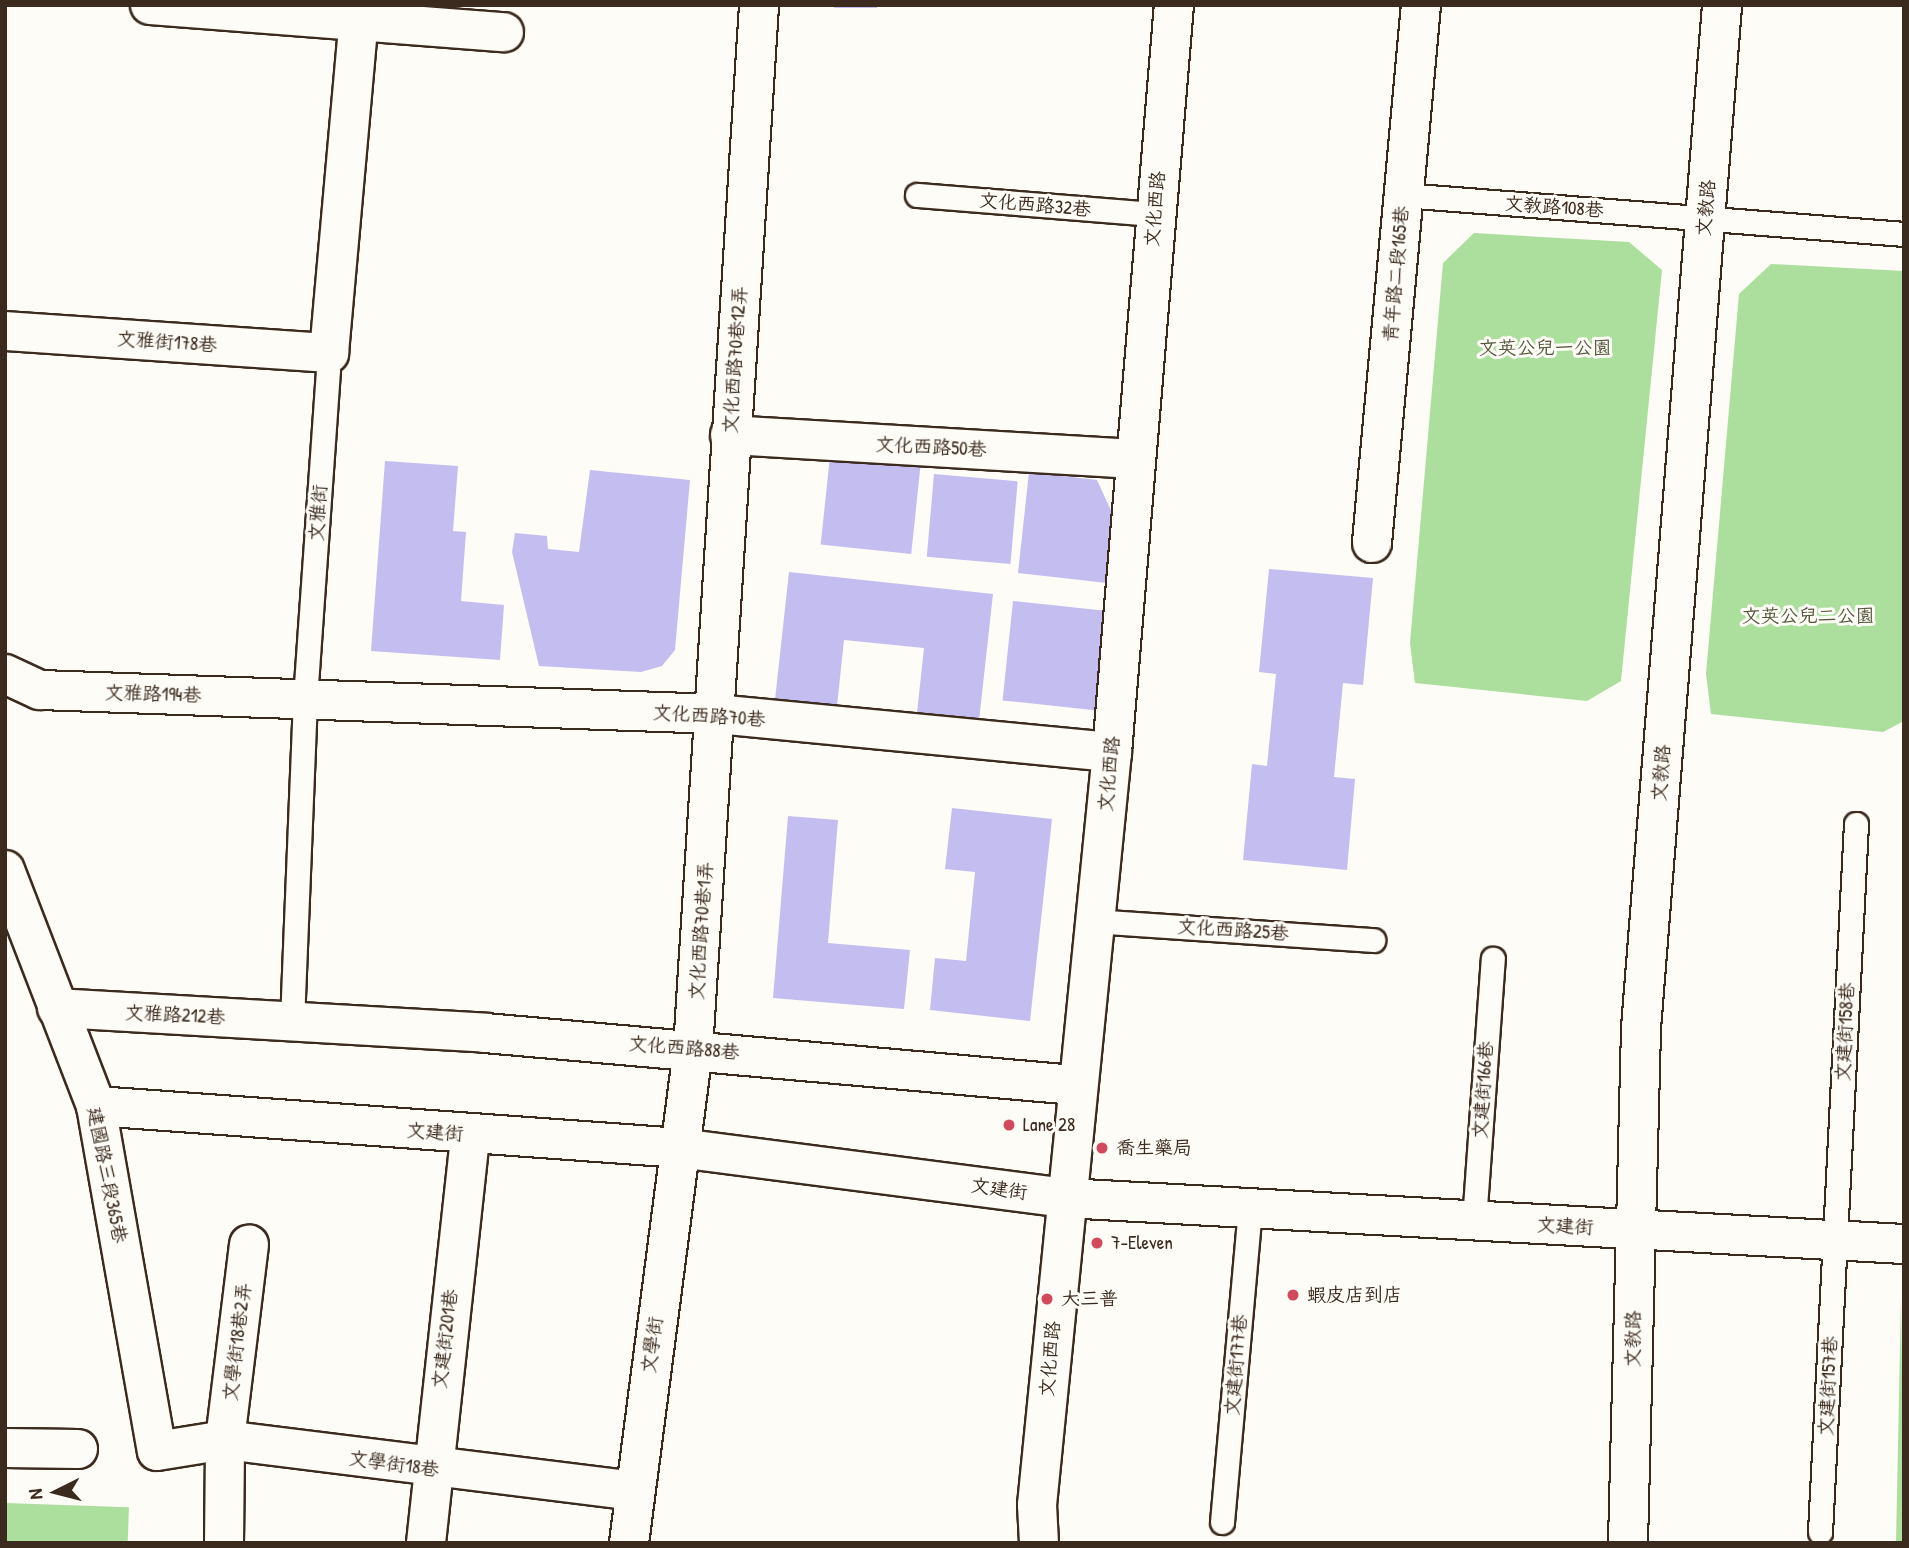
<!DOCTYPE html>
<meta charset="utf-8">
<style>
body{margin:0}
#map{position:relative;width:1909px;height:1548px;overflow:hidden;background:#fdfcf7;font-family:"Patrick Hand","LXGW WenKai TC",sans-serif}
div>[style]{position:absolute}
.green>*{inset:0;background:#acde9e;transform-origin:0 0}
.building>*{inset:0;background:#c4bdef;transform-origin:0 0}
.roads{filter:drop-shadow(2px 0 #3b2a1e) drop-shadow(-2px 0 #3b2a1e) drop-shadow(0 2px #3b2a1e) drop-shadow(0 -2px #3b2a1e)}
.lane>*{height:23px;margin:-11.5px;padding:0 11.5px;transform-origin:11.5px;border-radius:11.5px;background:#fdfcf7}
.street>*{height:38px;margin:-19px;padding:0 19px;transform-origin:19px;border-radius:19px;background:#fdfcf7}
.dots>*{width:19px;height:19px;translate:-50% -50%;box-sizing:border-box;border:4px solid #fdfcf7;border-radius:50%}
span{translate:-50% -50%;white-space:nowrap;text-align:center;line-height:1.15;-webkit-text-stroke:6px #fdfcf7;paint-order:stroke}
.street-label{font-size:19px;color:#3b2a1e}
.park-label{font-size:19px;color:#57573e}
.poi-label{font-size:19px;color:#3b2a1e}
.left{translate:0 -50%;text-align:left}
.frame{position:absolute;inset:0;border:7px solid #3b2a1e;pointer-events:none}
.north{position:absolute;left:21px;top:1457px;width:70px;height:70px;-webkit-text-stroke:5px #fdfcf7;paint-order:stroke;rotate:264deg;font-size:19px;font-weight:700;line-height:28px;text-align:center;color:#3b2a1e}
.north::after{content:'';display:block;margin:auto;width:24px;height:32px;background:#3b2a1e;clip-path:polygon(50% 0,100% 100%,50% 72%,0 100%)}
</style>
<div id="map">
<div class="green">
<div style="clip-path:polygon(1474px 233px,1629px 242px,1662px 270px,1621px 681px,1587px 701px,1415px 683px,1410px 643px,1443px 263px)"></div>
<div style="clip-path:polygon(1771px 264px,1904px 271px,1904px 721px,1883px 732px,1711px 714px,1706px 674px,1739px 294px)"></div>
<div style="clip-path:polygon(1901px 1298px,1904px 1543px,1896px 1543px)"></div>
<div style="left:5px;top:1503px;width:124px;height:40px;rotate:2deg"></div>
</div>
<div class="building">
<div style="left:834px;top:5px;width:43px;height:3px"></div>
<div style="left:830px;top:456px;width:91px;height:89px;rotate:6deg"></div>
<div style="clip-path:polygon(385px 461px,458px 466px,453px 531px,466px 532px,461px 601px,504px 605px,500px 660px,371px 651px)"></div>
<div style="clip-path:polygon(590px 470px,690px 480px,675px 650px,662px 666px,641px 672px,539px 666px,512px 552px,515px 533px,547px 536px,548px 549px,579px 552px)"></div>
<div style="clip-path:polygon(1029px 472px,1097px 480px,1114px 517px,1107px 583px,1018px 573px)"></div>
<div style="left:934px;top:474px;width:84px;height:83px;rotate:5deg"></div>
<div style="clip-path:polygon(1269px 569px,1373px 578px,1363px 685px,1343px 683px,1334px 777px,1355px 779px,1347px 870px,1243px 860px,1252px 764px,1267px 766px,1276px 674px,1259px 672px)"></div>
<div style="clip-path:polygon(789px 572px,993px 594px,975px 757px,913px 750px,924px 648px,844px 640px,835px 725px,773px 718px)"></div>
<div style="left:1013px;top:601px;width:95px;height:100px;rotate:6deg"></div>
<div style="clip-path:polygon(952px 808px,1052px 819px,1030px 1021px,930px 1010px,935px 958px,966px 961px,975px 872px,945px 869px)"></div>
<div style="clip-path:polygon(788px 816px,838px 820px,828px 943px,910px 950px,904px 1009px,773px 998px)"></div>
</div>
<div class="roads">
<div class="lane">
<div style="left:917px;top:195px;width:238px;rotate:4.6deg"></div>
<div style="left:1403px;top:195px;width:503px;rotate:4.45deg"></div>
<div style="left:1093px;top:921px;width:281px;rotate:3.9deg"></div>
<div style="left:292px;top:1022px;width:323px;rotate:-87.7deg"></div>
<div style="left:305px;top:699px;width:347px;rotate:-86deg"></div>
<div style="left:1474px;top:1221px;width:263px;rotate:-85.9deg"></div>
<div style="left:1222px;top:1522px;width:315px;rotate:-84.9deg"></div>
<div style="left:1820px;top:1532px;width:709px;rotate:-87.09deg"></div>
</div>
<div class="street">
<div style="left:150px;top:5px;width:355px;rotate:4.4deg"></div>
<div style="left:5px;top:331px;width:325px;rotate:3.9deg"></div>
<div style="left:329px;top:353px;width:349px;rotate:-84.9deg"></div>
<div style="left:730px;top:435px;width:403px;rotate:3.4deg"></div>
<div style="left:1372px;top:543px;width:540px;rotate:-84.8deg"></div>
<div style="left:5px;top:674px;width:38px;rotate:25deg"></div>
<div style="left:40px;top:690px;width:676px;rotate:2.03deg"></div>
<div style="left:716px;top:714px;width:398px;rotate:5.5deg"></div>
<div style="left:5px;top:870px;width:253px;rotate:68.9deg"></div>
<div style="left:96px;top:1106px;width:350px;rotate:80deg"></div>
<div style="left:157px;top:1451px;width:69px;rotate:-9.2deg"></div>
<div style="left:225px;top:1440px;width:410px;rotate:7.1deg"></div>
<div style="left:57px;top:1008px;width:429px;rotate:3.3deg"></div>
<div style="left:485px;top:1033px;width:592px;rotate:5.04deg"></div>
<div style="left:96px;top:1106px;width:586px;rotate:4.11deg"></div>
<div style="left:680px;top:1148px;width:388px;rotate:7.4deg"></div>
<div style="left:1065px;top:1198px;width:840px;rotate:3.14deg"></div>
<div style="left:5px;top:1448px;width:73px;rotate:0.8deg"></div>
<div style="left:224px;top:1543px;width:103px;rotate:-89.4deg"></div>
<div style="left:225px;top:1440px;width:197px;rotate:-83deg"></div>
<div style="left:426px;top:1543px;width:410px;rotate:-83.8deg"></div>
<div style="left:629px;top:1543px;width:498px;rotate:-82.6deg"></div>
<div style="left:693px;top:1049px;width:1046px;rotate:-86.38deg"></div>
<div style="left:1039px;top:1543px;width:38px;rotate:-93deg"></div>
<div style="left:1037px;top:1505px;width:757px;rotate:-84.31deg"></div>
<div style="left:1112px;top:752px;width:750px;rotate:-85.26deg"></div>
<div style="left:1628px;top:1543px;width:515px;rotate:-88.55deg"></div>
<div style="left:1641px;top:1028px;width:1026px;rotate:-85.47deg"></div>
</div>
</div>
<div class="dots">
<div style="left:1009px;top:1125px;background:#d1495b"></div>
<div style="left:1102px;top:1148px;background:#d1495b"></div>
<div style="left:1097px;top:1243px;background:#d1495b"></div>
<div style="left:1293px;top:1295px;background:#d1495b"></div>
<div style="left:1047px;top:1299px;background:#d1495b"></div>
</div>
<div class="street-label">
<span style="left:1035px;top:205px;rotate:5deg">文化西路32巷</span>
<span style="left:1554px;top:207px;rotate:4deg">文教路108巷</span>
<span style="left:1706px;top:208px;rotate:-85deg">文教路</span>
<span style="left:1155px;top:209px;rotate:-85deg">文化西路</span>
<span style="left:1396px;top:274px;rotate:-85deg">青年路二段165巷</span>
<span style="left:167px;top:342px;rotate:4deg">文雅街178巷</span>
<span style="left:735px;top:360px;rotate:-86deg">文化西路70巷12弄</span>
<span style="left:931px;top:447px;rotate:3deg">文化西路50巷</span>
<span style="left:318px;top:513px;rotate:-86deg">文雅街</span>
<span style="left:153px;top:694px;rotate:2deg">文雅路194巷</span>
<span style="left:709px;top:716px;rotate:4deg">文化西路70巷</span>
<span style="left:1661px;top:773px;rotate:-85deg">文教路</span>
<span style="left:1109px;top:774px;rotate:-84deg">文化西路</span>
<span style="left:1233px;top:930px;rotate:4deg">文化西路25巷</span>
<span style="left:701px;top:931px;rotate:-86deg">文化西路70巷1弄</span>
<span style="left:175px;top:1015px;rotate:3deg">文雅路212巷</span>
<span style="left:1845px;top:1032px;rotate:-87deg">文建街158巷</span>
<span style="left:684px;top:1048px;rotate:5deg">文化西路88巷</span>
<span style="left:1483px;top:1090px;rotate:-86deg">文建街166巷</span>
<span style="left:435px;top:1132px;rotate:4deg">文建街</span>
<span style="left:107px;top:1175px;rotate:79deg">建國路三段365巷</span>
<span style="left:999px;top:1189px;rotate:8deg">文建街</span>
<span style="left:1565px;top:1226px;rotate:3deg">文建街</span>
<span style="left:445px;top:1339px;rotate:-83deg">文建街201巷</span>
<span style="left:1633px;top:1339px;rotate:-89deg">文教路</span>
<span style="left:237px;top:1342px;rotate:-83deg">文學街18巷2弄</span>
<span style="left:652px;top:1345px;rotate:-82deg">文學街</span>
<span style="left:1050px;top:1359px;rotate:-85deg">文化西路</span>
<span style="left:1236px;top:1365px;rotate:-85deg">文建街177巷</span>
<span style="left:1828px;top:1386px;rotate:-87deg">文建街157巷</span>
<span style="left:394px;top:1464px;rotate:8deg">文學街18巷</span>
</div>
<div class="park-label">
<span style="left:1545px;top:348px">文英公兒一公園</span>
<span style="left:1808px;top:616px">文英公兒二公園</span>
</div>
<div class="poi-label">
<span class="left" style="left:1023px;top:1125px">Lane 28</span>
<span class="left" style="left:1116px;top:1148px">喬生藥局</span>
<span class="left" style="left:1111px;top:1243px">7-Eleven</span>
<span class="left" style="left:1307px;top:1295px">蝦皮店到店</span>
<span class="left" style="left:1061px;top:1299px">大三普</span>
</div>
<div class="frame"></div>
<div class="north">N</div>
</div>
